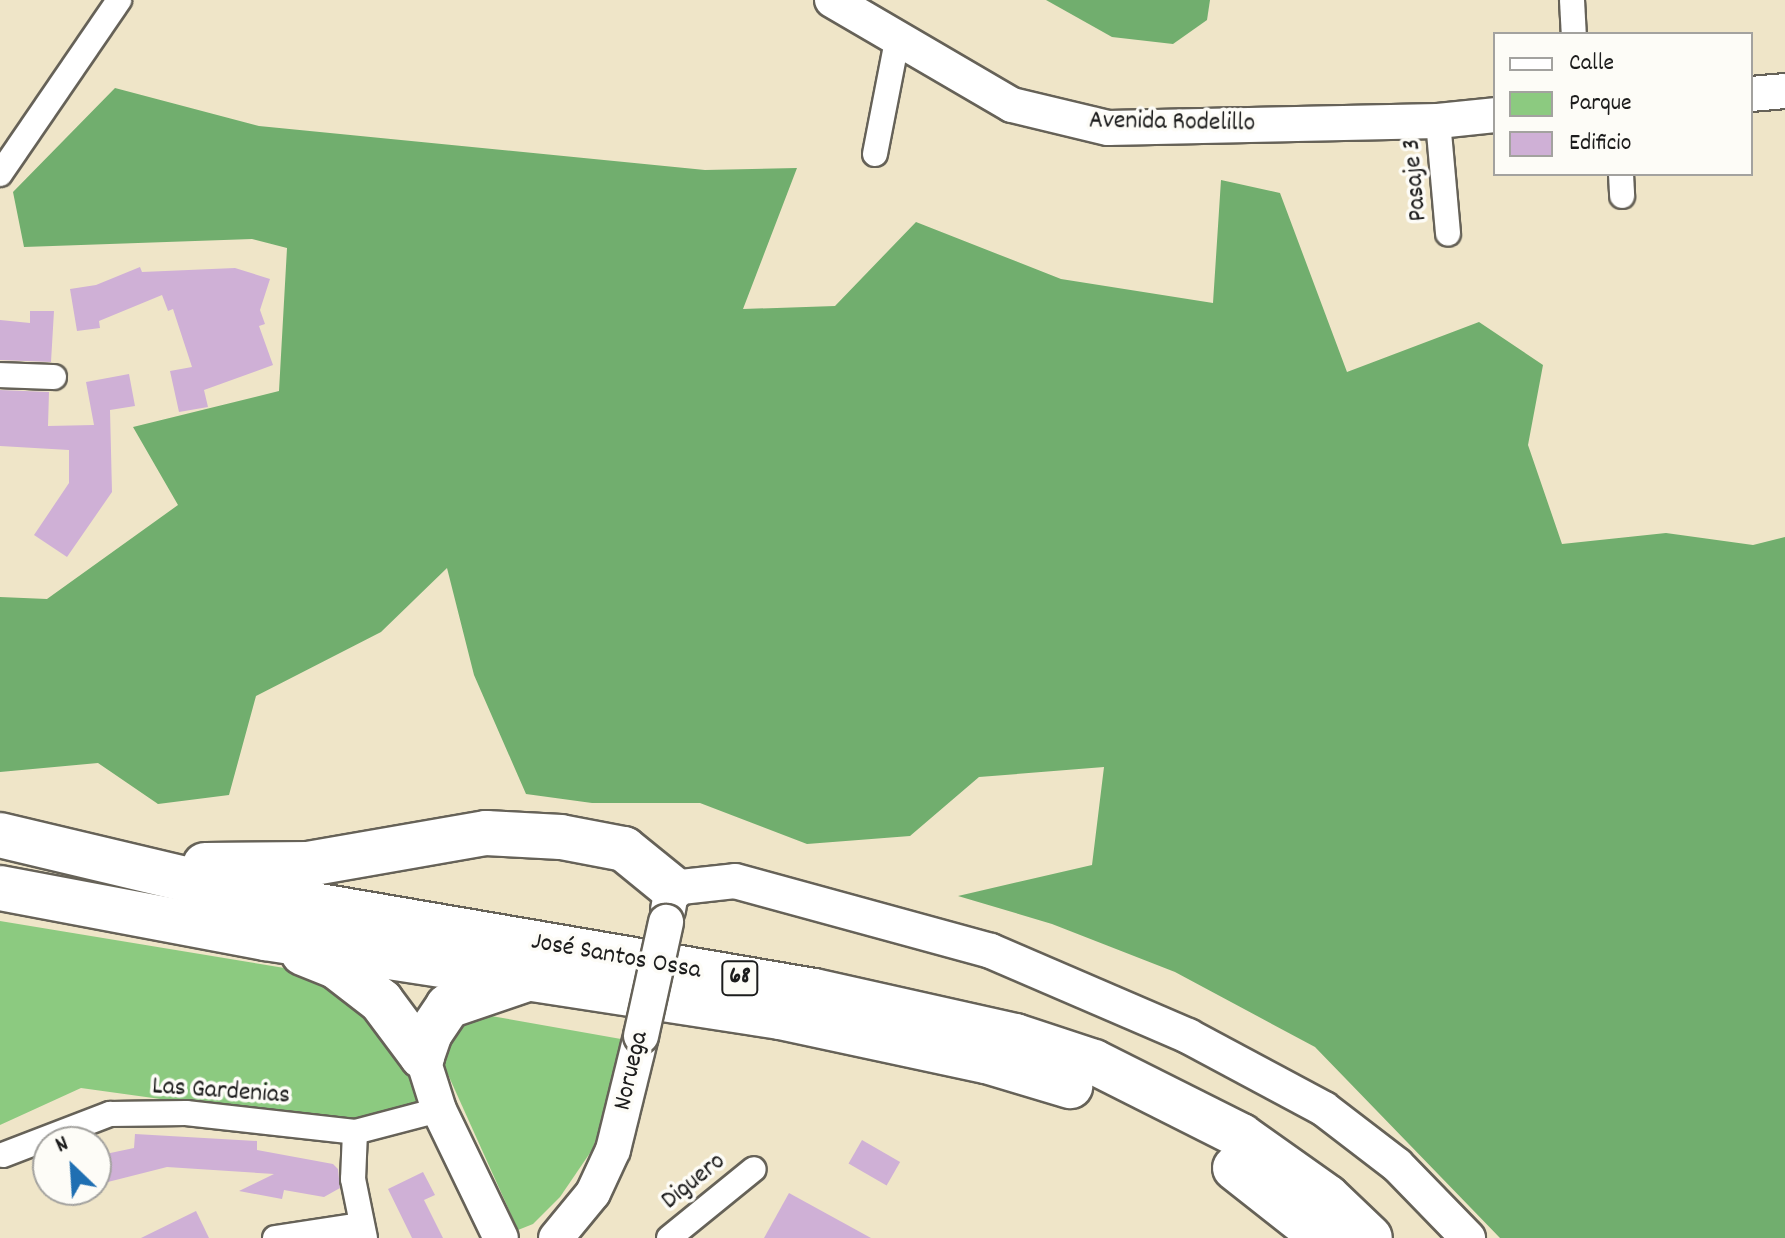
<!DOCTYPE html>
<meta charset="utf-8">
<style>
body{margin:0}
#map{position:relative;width:1785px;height:1238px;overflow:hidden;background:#efe5c8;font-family:Dekko,sans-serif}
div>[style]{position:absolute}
.green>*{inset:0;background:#8cca80}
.forest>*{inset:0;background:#71ae6e}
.building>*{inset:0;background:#cfb0d6;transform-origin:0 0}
.roads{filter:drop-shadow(2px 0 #666258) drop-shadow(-2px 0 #666258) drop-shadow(0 2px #666258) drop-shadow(0 -2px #666258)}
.street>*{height:24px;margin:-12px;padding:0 12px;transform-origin:12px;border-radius:12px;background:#fff}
.secondary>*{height:34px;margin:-17px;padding:0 17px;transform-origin:17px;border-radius:17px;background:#fff}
.highway>*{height:44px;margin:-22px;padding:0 22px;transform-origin:22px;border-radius:22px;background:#fff}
.bridges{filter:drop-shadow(2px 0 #666258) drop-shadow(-2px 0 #666258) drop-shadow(0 2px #666258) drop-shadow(0 -2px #666258)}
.secondary-bridge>*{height:34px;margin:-17px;padding:0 17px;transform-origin:17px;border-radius:17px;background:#fff}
span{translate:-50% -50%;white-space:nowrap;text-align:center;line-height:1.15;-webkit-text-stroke:7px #fdfcf7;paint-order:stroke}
.shield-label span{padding:2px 6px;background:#fdfcf7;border:2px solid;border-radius:6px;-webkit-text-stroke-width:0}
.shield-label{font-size:24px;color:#1c1c1c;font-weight:700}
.street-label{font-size:26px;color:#1c1c1c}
.legend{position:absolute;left:1493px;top:32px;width:260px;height:144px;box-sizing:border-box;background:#fdfcf7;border:2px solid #a3a29f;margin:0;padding:10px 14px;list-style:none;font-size:24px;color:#1c1c1c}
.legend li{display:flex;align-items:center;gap:16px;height:40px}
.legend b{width:40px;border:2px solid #a3a29f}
.north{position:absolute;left:32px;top:1126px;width:80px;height:80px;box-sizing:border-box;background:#fdfcf7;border:2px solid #a3a29f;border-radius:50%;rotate:335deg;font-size:22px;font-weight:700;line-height:32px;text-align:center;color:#1c1c1c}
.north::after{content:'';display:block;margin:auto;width:28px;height:36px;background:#1f6fb2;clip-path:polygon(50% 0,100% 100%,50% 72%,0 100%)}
</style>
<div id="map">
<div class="green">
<div style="clip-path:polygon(0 921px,321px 974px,379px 1005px,426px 1104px,355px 1126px,81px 1088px,0 1125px)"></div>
<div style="clip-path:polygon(463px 1011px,621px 1039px,611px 1099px,592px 1150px,560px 1197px,533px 1224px,518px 1230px,441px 1059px)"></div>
</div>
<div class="forest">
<div style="clip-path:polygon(1046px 0,1210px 0,1207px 20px,1173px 44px,1112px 37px)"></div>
<div style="clip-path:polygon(115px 88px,259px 126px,705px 170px,797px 168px,743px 309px,835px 306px,916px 222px,1061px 279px,1213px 303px,1221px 180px,1280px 193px,1347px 372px,1479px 322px,1543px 365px,1528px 445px,1562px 544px,1666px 533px,1753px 545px,1785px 537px,1785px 1238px,1500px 1238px,1315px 1047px,1175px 972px,1052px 924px,958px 896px,1092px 865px,1104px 767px,979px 777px,910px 836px,807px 844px,700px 803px,592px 803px,526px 794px,474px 675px,447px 568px,381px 632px,256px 696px,229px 795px,158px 804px,98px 763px,0 772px,0 597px,47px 599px,178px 505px,133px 427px,279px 391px,287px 248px,252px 239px,24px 247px,13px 192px)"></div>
</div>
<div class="building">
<div style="clip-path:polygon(140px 267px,142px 272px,235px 268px,270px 279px,260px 310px,265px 324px,259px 326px,273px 365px,204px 390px,208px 407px,179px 412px,170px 371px,192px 367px,173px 309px,168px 311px,162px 295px,99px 321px,100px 328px,77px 331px,70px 289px,96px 285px)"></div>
<div style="clip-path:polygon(30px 311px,54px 311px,51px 362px,0 360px,0 320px,30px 323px)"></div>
<div style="clip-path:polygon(129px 374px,135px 406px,110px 410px,112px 492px,67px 557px,34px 535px,69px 483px,69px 450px,0 446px,0 390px,49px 392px,48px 426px,94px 425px,86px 382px)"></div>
<div style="clip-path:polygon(135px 1134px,257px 1141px,257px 1150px,333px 1164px,338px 1169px,340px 1188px,324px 1197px,284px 1190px,282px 1199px,239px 1191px,274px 1174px,167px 1167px,96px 1185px,96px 1156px,134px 1148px)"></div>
<div style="left:862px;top:1140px;width:44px;height:27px;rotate:30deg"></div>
<div style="clip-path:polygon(423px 1172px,435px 1195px,424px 1200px,443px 1238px,412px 1238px,388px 1189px)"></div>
<div style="clip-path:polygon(789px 1193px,871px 1238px,764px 1238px)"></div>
<div style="clip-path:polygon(196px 1211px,209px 1238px,141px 1238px)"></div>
</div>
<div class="roads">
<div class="street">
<div style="left:1572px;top:0;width:34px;rotate:87deg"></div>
<div style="left:1438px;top:121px;width:113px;rotate:84.9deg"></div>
<div style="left:875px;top:154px;width:115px;rotate:-79deg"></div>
<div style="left:0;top:174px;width:211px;rotate:-55.6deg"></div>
<div style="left:1621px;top:174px;width:22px;rotate:87deg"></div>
<div style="left:0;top:375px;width:54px;rotate:2.1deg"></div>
<div style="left:355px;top:1132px;width:47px;rotate:92.4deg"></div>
<div style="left:353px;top:1179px;width:60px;rotate:78.5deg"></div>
<div style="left:3px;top:1155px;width:115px;rotate:-21deg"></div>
<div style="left:110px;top:1114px;width:76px;rotate:-0.8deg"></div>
<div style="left:186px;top:1113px;width:170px;rotate:6.4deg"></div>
<div style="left:355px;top:1132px;width:87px;rotate:-14.7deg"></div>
<div style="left:275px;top:1238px;width:86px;rotate:-8.7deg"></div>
<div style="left:669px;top:1238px;width:109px;rotate:-39.1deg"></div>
</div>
<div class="secondary">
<div style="left:832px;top:0;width:208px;rotate:30.3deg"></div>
<div style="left:1012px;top:105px;width:99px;rotate:13.5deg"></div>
<div style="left:1108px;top:128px;width:330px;rotate:-1.2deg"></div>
<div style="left:1438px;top:121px;width:57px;rotate:-6deg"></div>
<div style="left:1751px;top:94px;width:34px;rotate:-5deg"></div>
<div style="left:668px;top:910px;width:22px;rotate:-80deg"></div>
<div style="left:672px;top:888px;width:63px;rotate:-6.3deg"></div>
<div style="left:735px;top:881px;width:265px;rotate:15.3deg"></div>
<div style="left:991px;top:951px;width:215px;rotate:23.3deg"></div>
<div style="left:1188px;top:1036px;width:154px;rotate:28.2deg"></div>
<div style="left:1324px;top:1109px;width:92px;rotate:37.5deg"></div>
<div style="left:1397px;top:1165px;width:102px;rotate:45.8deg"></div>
<div style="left:422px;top:1056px;width:57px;rotate:72.5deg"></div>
<div style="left:439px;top:1110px;width:142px;rotate:64.2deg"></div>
<div style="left:556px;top:1238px;width:58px;rotate:-50.6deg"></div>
<div style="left:593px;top:1193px;width:47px;rotate:-65.1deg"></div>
<div style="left:613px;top:1150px;width:117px;rotate:-76.2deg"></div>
</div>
<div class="highway">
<div style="left:0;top:835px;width:251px;rotate:13.4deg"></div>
<div style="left:244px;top:893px;width:578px;rotate:9.76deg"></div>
<div style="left:814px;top:991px;width:206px;rotate:12.6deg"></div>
<div style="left:1015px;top:1036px;width:83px;rotate:18.2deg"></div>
<div style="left:1094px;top:1062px;width:165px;rotate:26.7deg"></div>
<div style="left:1241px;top:1136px;width:105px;rotate:35.3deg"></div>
<div style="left:1327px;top:1197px;width:59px;rotate:43.6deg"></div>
<div style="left:205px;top:865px;width:103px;rotate:-0.6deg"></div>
<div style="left:308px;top:864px;width:181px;rotate:-9.9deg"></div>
<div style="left:486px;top:833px;width:75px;rotate:3.1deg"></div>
<div style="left:561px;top:837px;width:64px;rotate:10.8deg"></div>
<div style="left:624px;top:849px;width:62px;rotate:39.1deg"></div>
<div style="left:0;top:888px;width:270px;rotate:10.7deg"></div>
<div style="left:265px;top:938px;width:521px;rotate:8.72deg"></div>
<div style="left:780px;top:1017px;width:211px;rotate:12.1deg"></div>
<div style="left:986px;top:1061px;width:88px;rotate:16.6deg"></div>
<div style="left:303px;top:953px;width:37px;rotate:22deg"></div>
<div style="left:337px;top:967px;width:56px;rotate:37.7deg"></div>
<div style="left:381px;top:1001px;width:69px;rotate:53.3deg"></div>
<div style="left:422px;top:1056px;width:24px;rotate:-71deg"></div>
<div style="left:430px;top:1033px;width:32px;rotate:-56deg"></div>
<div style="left:448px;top:1006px;width:80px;rotate:-18.9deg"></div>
<div style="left:1235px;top:1168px;width:113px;rotate:38.2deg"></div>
</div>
</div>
<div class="bridges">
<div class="secondary-bridge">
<div style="left:641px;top:1036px;width:117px;rotate:-77.6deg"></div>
</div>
</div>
<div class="shield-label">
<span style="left:740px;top:978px">68</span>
</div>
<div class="street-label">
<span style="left:1172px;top:123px;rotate:1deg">Avenida Rodelillo</span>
<span style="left:1416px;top:180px;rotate:-95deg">Pasaje 3</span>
<span style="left:616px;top:957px;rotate:10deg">José Santos Ossa</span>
<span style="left:632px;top:1071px;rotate:-77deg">Noruega</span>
<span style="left:221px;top:1092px;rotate:4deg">Las Gardenias</span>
<span style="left:694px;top:1182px;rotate:-39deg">Diguero</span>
</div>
<ul class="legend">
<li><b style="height:10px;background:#fff"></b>Calle</li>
<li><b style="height:22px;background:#8cca80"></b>Parque</li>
<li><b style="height:22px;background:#cfb0d6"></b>Edificio</li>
</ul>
<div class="north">N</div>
</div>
